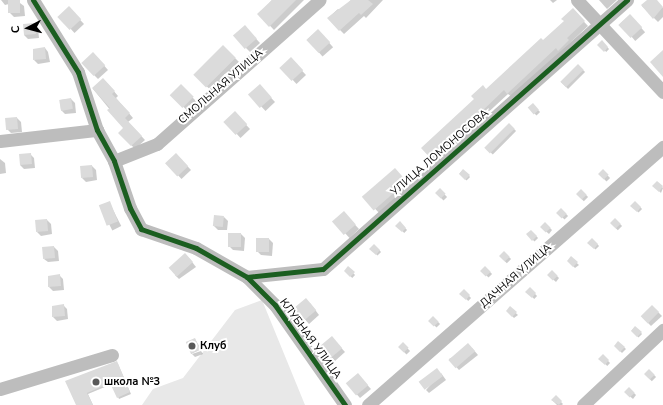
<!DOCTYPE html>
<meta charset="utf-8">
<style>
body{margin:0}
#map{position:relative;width:663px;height:405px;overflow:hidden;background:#fff;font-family:"Nunito Sans",sans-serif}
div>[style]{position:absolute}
.green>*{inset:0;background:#e8e8e8}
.shadow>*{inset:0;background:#0003;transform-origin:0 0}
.building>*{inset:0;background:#dbdbdb;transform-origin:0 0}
.minor>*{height:13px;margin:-6.5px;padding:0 6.5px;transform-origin:6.5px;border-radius:6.5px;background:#bdbdbd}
.cycleway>*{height:5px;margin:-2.5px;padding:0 2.5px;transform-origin:2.5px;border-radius:2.5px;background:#1b5e20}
.dots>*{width:11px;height:11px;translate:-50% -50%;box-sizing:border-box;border:2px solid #fff;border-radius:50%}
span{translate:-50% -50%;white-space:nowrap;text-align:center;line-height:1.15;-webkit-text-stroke:4px #fff;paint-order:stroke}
.street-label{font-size:11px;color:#000}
.poi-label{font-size:11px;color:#000;font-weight:700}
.left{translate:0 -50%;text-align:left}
.north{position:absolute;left:8px;top:8px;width:40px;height:40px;-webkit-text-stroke:3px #fff;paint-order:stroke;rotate:264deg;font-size:11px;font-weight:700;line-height:16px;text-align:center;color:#000}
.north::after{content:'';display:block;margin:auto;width:14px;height:18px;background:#000;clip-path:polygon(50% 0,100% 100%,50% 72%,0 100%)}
</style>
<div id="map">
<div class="green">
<div style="clip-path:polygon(262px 300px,305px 405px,142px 405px,153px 389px,183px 378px,235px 310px)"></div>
</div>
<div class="shadow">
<div style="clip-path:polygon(16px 0,24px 6px,25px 16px,14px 17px,10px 13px,9px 4px,5px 5px,1px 0)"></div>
<div style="clip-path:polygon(272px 0,304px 0,274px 30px,259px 14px)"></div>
<div style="clip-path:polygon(351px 0,383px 0,366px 18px,364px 16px,344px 34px,328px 18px,338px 9px,341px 11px)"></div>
<div style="clip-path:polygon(550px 0,557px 0,553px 3px)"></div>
<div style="clip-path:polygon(599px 0,617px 0,607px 9px)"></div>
<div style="clip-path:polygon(648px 0,656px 0,663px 8px,663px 17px,658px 22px,642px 6px)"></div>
<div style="left:69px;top:8px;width:22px;height:13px;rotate:47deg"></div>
<div style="clip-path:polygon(573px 10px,588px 26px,512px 97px,508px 94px,481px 119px,483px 122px,438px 164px,423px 149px,565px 21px)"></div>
<div style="left:630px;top:15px;width:23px;height:13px;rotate:49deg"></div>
<div style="clip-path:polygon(34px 24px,38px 28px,39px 38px,28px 39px,24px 35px,24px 25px)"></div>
<div style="left:318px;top:30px;width:23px;height:14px;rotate:49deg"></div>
<div style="clip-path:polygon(249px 31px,260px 43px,250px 52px,246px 48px)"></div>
<div style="left:602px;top:42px;width:10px;height:4px;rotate:45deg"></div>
<div style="left:223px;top:46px;width:23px;height:40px;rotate:45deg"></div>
<div style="clip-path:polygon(45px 48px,48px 52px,50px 62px,38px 64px,34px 60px)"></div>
<div style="clip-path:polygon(93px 53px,108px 70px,98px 79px,94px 75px)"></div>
<div style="left:291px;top:59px;width:22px;height:13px;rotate:47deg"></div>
<div style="left:578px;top:65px;width:10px;height:24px;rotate:45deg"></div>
<div style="clip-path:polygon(107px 83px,118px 96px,116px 98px,133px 118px,128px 122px,145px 140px,135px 149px,120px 133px,125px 128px,93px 89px)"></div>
<div style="left:181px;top:86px;width:23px;height:13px;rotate:45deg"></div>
<div style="left:260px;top:86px;width:22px;height:13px;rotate:47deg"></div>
<div style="clip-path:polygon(71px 99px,75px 103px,76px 113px,65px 114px,61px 110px,60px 100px)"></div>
<div style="left:533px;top:105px;width:10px;height:5px;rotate:45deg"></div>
<div style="left:235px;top:113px;width:22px;height:13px;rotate:47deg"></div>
<div style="clip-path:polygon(17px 118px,21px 122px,22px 132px,11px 133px,7px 129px)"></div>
<div style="left:509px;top:124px;width:10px;height:33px;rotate:45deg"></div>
<div style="clip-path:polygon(30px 154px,34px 158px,35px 168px,24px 169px,20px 165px)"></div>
<div style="left:176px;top:154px;width:22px;height:13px;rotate:47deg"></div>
<div style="clip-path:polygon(0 159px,5px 163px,6px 173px,0 174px)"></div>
<div style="clip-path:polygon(92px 166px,96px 170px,97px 180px,86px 182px,82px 178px)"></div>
<div style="left:463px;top:170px;width:10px;height:5px;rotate:45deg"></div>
<div style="left:603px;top:171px;width:10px;height:5px;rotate:45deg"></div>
<div style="clip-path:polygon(399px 174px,410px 186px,380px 214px,365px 198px)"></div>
<div style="clip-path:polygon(657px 182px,663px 188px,661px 193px,654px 186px)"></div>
<div style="left:440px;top:190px;width:10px;height:5px;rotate:45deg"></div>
<div style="left:581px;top:190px;width:10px;height:6px;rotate:45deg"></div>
<div style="left:109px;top:202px;width:27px;height:10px;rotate:63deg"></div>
<div style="left:635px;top:202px;width:10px;height:5px;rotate:45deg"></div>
<div style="left:561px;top:209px;width:10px;height:5px;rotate:45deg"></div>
<div style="left:344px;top:213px;width:22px;height:13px;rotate:47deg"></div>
<div style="clip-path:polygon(224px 217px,228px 221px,227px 230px,218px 230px,214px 226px)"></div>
<div style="left:615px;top:219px;width:10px;height:6px;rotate:45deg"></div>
<div style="clip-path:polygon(47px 220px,51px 224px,52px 234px,41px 236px,37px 232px)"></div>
<div style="left:400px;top:223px;width:10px;height:4px;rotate:45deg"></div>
<div style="clip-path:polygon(545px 223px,552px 230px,549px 234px,541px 227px)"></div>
<div style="left:531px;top:231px;width:10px;height:5px;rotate:45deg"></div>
<div style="clip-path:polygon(241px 234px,245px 238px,244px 251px,233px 250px,229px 246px)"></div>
<div style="clip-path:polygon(269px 239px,273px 243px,272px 256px,261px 255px,257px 251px)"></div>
<div style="left:592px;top:239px;width:10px;height:5px;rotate:45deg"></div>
<div style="left:374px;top:245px;width:10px;height:5px;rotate:45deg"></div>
<div style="clip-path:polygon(54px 247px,58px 251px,59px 261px,48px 262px,44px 259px)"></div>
<div style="left:504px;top:252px;width:10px;height:6px;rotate:45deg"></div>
<div style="clip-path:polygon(189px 258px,196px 267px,179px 279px,175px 275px)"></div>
<div style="clip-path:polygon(571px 258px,579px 265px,575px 268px,568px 261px)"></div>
<div style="left:485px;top:267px;width:10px;height:5px;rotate:45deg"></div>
<div style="left:348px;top:268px;width:10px;height:4px;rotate:45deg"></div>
<div style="clip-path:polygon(552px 271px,559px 278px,556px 282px,548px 275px)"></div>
<div style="clip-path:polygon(59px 275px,63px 279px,64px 290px,53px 291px,49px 287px)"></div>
<div style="left:530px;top:289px;width:10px;height:4px;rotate:45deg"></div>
<div style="left:464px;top:291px;width:10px;height:4px;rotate:45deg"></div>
<div style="clip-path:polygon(310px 303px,319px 315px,309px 324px,296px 309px)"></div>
<div style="clip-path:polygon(63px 305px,67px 309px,68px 319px,57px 321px,53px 317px)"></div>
<div style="clip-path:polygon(510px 308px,518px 315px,514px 318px,507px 311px)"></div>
<div style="clip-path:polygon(656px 310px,662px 316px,651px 326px,647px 322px)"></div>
<div style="left:433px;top:317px;width:10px;height:5px;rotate:45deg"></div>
<div style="left:635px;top:327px;width:10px;height:5px;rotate:45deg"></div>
<div style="clip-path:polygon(195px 339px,201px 349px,191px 354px,191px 353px)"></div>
<div style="clip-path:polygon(335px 341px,345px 352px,335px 361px,331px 357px)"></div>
<div style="clip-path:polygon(618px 342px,626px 349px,622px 353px,615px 346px)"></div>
<div style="left:403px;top:344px;width:10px;height:5px;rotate:45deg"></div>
<div style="clip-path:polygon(472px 348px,478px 355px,459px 370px,449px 359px)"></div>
<div style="clip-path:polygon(201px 351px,203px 354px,195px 357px,192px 354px)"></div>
<div style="left:603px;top:356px;width:10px;height:4px;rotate:45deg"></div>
<div style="clip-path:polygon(118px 364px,131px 394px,119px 399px,112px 384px,88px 394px,93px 405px,77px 405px,67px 381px)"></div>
<div style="left:649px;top:370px;width:10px;height:6px;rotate:45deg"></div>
<div style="clip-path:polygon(441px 373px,446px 380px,429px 393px,426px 390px)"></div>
<div style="clip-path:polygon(361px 378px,371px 389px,360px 398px,347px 383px)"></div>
<div style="clip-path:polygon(629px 388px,636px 395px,633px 399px,625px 392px)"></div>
<div style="clip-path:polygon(556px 397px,563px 404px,562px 405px,557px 405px,552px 400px)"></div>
</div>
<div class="building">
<div style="left:8px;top:0;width:12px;height:13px"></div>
<div style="clip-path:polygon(272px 0,296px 0,269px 27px,257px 14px)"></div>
<div style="clip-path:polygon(351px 0,368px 0,373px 4px,361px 15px,359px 13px,339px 31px,327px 18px)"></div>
<div style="clip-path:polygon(647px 0,657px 0,663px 7px,653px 19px,641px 5px)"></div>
<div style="left:69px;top:6px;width:18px;height:16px;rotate:47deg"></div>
<div style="clip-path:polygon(573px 8px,585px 21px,567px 38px,569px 40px,558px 51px,556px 48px,507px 94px,504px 90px,478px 115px,480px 118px,433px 161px,421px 148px,474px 99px,471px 96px,483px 85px,486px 89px,541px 38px,543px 40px,564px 21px,561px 19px)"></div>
<div style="left:630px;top:14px;width:18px;height:16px;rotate:47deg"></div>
<div style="left:35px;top:23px;width:11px;height:12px;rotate:85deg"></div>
<div style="left:245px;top:25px;width:18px;height:16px;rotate:49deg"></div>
<div style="left:318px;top:29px;width:18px;height:16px;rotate:47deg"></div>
<div style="clip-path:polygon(602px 40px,608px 47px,604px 52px,597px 45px)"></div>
<div style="left:223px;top:45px;width:18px;height:42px;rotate:45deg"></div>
<div style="clip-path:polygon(45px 47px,46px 59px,33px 60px,33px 49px)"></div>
<div style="clip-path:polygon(663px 50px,663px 77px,650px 62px)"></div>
<div style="left:93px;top:52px;width:18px;height:16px;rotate:47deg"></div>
<div style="left:291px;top:57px;width:18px;height:16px;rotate:47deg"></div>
<div style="left:578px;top:64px;width:8px;height:25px;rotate:45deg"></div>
<div style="clip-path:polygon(103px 78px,115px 91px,112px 94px,130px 113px,125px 118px,142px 136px,131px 146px,118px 133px,123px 128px,107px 110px,110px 108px,92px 88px)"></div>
<div style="left:181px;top:84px;width:18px;height:16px;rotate:45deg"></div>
<div style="left:260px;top:84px;width:18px;height:16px;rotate:49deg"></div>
<div style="left:71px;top:98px;width:11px;height:12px;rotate:80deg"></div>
<div style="left:533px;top:103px;width:9px;height:7px;rotate:49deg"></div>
<div style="left:235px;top:111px;width:18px;height:16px;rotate:47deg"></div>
<div style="left:17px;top:117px;width:12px;height:12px;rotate:85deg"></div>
<div style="left:509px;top:123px;width:8px;height:35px;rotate:45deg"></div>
<div style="left:31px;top:153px;width:11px;height:12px;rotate:85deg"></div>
<div style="left:176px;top:153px;width:18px;height:15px;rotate:47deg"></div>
<div style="left:92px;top:165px;width:12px;height:12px;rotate:85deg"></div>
<div style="left:395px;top:168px;width:18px;height:44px;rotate:49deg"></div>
<div style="clip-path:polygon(463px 169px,470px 175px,465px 180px,459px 174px)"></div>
<div style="left:603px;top:169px;width:8px;height:7px;rotate:45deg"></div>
<div style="clip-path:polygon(657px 181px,663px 186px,659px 192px,652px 186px)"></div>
<div style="left:440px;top:188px;width:8px;height:7px;rotate:45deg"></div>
<div style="left:581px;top:189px;width:8px;height:7px;rotate:45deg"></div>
<div style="left:110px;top:201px;width:22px;height:12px;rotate:69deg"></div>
<div style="clip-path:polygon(635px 201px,641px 207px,637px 212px,630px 206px)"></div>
<div style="left:561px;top:208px;width:8px;height:7px;rotate:45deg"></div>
<div style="left:344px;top:211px;width:18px;height:16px;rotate:49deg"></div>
<div style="left:214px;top:215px;width:10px;height:11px;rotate:6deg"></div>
<div style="left:615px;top:218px;width:8px;height:7px;rotate:45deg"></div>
<div style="left:47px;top:219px;width:12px;height:12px;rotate:85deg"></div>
<div style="clip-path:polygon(400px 221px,406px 228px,402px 232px,395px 226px)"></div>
<div style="left:545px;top:222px;width:8px;height:7px;rotate:45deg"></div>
<div style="clip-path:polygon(531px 230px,537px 236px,532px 241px,526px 234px)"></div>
<div style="left:228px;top:233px;width:13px;height:14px"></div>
<div style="left:256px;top:238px;width:13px;height:14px"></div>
<div style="clip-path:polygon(592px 238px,598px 244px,594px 249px,587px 243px)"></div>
<div style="clip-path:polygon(374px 244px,380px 250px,376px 255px,369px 249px)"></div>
<div style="left:54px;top:246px;width:12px;height:12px;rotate:85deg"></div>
<div style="left:504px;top:251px;width:8px;height:7px;rotate:45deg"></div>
<div style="left:185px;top:253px;width:12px;height:22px;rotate:48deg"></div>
<div style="clip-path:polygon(571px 256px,578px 262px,573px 267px,567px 261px)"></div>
<div style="clip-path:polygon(348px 266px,355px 272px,350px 277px,344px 271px)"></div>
<div style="left:485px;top:266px;width:8px;height:7px;rotate:45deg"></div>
<div style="left:552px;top:270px;width:8px;height:7px;rotate:45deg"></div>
<div style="clip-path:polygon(60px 274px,61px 286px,48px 287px,48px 276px)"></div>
<div style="clip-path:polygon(530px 287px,536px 293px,532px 298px,525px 292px)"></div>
<div style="clip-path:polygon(464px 289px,470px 295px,466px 300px,459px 294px)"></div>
<div style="left:306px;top:298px;width:16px;height:16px;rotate:50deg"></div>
<div style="clip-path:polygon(64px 304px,65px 316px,52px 317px,52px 306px)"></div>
<div style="left:652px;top:305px;width:10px;height:16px;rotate:45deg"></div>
<div style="clip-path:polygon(510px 306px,517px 312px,512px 317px,506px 311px)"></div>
<div style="left:433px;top:316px;width:8px;height:7px;rotate:45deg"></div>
<div style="clip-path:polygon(635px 326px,642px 332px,637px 337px,631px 331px)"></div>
<div style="left:332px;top:336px;width:16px;height:16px;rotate:50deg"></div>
<div style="left:195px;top:338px;width:13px;height:10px;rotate:67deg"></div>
<div style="clip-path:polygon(618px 341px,625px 347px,620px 352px,614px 346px)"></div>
<div style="left:403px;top:342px;width:8px;height:7px;rotate:45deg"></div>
<div style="left:468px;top:343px;width:11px;height:26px;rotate:49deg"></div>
<div style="clip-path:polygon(603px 354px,609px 360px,605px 365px,598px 359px)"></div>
<div style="clip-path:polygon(117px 361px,130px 392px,117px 398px,110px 383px,87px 393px,93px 405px,76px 405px,65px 381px)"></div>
<div style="left:437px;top:368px;width:10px;height:23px;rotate:53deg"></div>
<div style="left:649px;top:369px;width:8px;height:7px;rotate:45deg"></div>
<div style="left:358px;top:373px;width:16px;height:16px;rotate:50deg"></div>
<div style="left:629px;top:387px;width:8px;height:7px;rotate:45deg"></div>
<div style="clip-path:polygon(556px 395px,562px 401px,559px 405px,551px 400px)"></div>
</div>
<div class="minor">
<div style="left:33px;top:0;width:85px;rotate:58deg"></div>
<div style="left:78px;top:72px;width:61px;rotate:71.9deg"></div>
<div style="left:97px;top:130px;width:35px;rotate:61deg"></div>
<div style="left:114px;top:161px;width:50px;rotate:71.2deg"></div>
<div style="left:130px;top:208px;width:24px;rotate:62deg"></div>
<div style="left:141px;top:229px;width:58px;rotate:19.1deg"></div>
<div style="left:196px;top:248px;width:59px;rotate:29.6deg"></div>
<div style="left:247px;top:277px;width:40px;rotate:45deg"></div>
<div style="left:275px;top:305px;width:122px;rotate:55deg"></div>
<div style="left:577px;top:0;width:126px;rotate:46.9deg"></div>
<div style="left:0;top:141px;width:98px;rotate:-6.5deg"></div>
<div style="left:114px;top:161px;width:46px;rotate:-21.6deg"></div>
<div style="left:157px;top:144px;width:217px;rotate:-41.5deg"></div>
<div style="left:247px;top:277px;width:76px;rotate:-6deg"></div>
<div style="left:323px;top:269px;width:406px;rotate:-41.5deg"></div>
<div style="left:0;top:389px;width:117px;rotate:-16.9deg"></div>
<div style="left:368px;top:405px;width:392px;rotate:-41.2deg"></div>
<div style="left:583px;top:405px;width:110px;rotate:-43.2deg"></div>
</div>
<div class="cycleway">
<div style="left:33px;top:0;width:85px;rotate:58deg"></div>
<div style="left:78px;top:72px;width:61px;rotate:71.9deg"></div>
<div style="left:97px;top:130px;width:35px;rotate:61deg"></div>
<div style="left:114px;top:161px;width:50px;rotate:71.2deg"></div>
<div style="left:130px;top:208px;width:24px;rotate:62deg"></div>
<div style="left:141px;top:229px;width:58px;rotate:19.1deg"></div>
<div style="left:196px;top:248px;width:59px;rotate:29.6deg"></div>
<div style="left:247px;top:277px;width:40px;rotate:45deg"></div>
<div style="left:275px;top:305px;width:122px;rotate:55deg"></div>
<div style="left:247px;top:277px;width:76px;rotate:-6deg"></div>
<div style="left:323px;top:269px;width:406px;rotate:-41.5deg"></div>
</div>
<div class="dots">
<div style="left:192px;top:346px;background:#595959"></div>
<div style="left:96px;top:382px;background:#595959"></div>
</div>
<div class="street-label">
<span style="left:221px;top:87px;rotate:-41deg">СМОЛЬНАЯ УЛИЦА</span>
<span style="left:440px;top:153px;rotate:-41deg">УЛИЦА ЛОМОНОСОВА</span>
<span style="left:516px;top:276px;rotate:-41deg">ДАЧНАЯ УЛИЦА</span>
<span style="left:310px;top:339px;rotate:54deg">КЛУБНАЯ УЛИЦА</span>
</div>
<div class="poi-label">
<span class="left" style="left:200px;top:346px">Клуб</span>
<span class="left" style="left:104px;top:382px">школа №3</span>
</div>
<div class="north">С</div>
</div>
